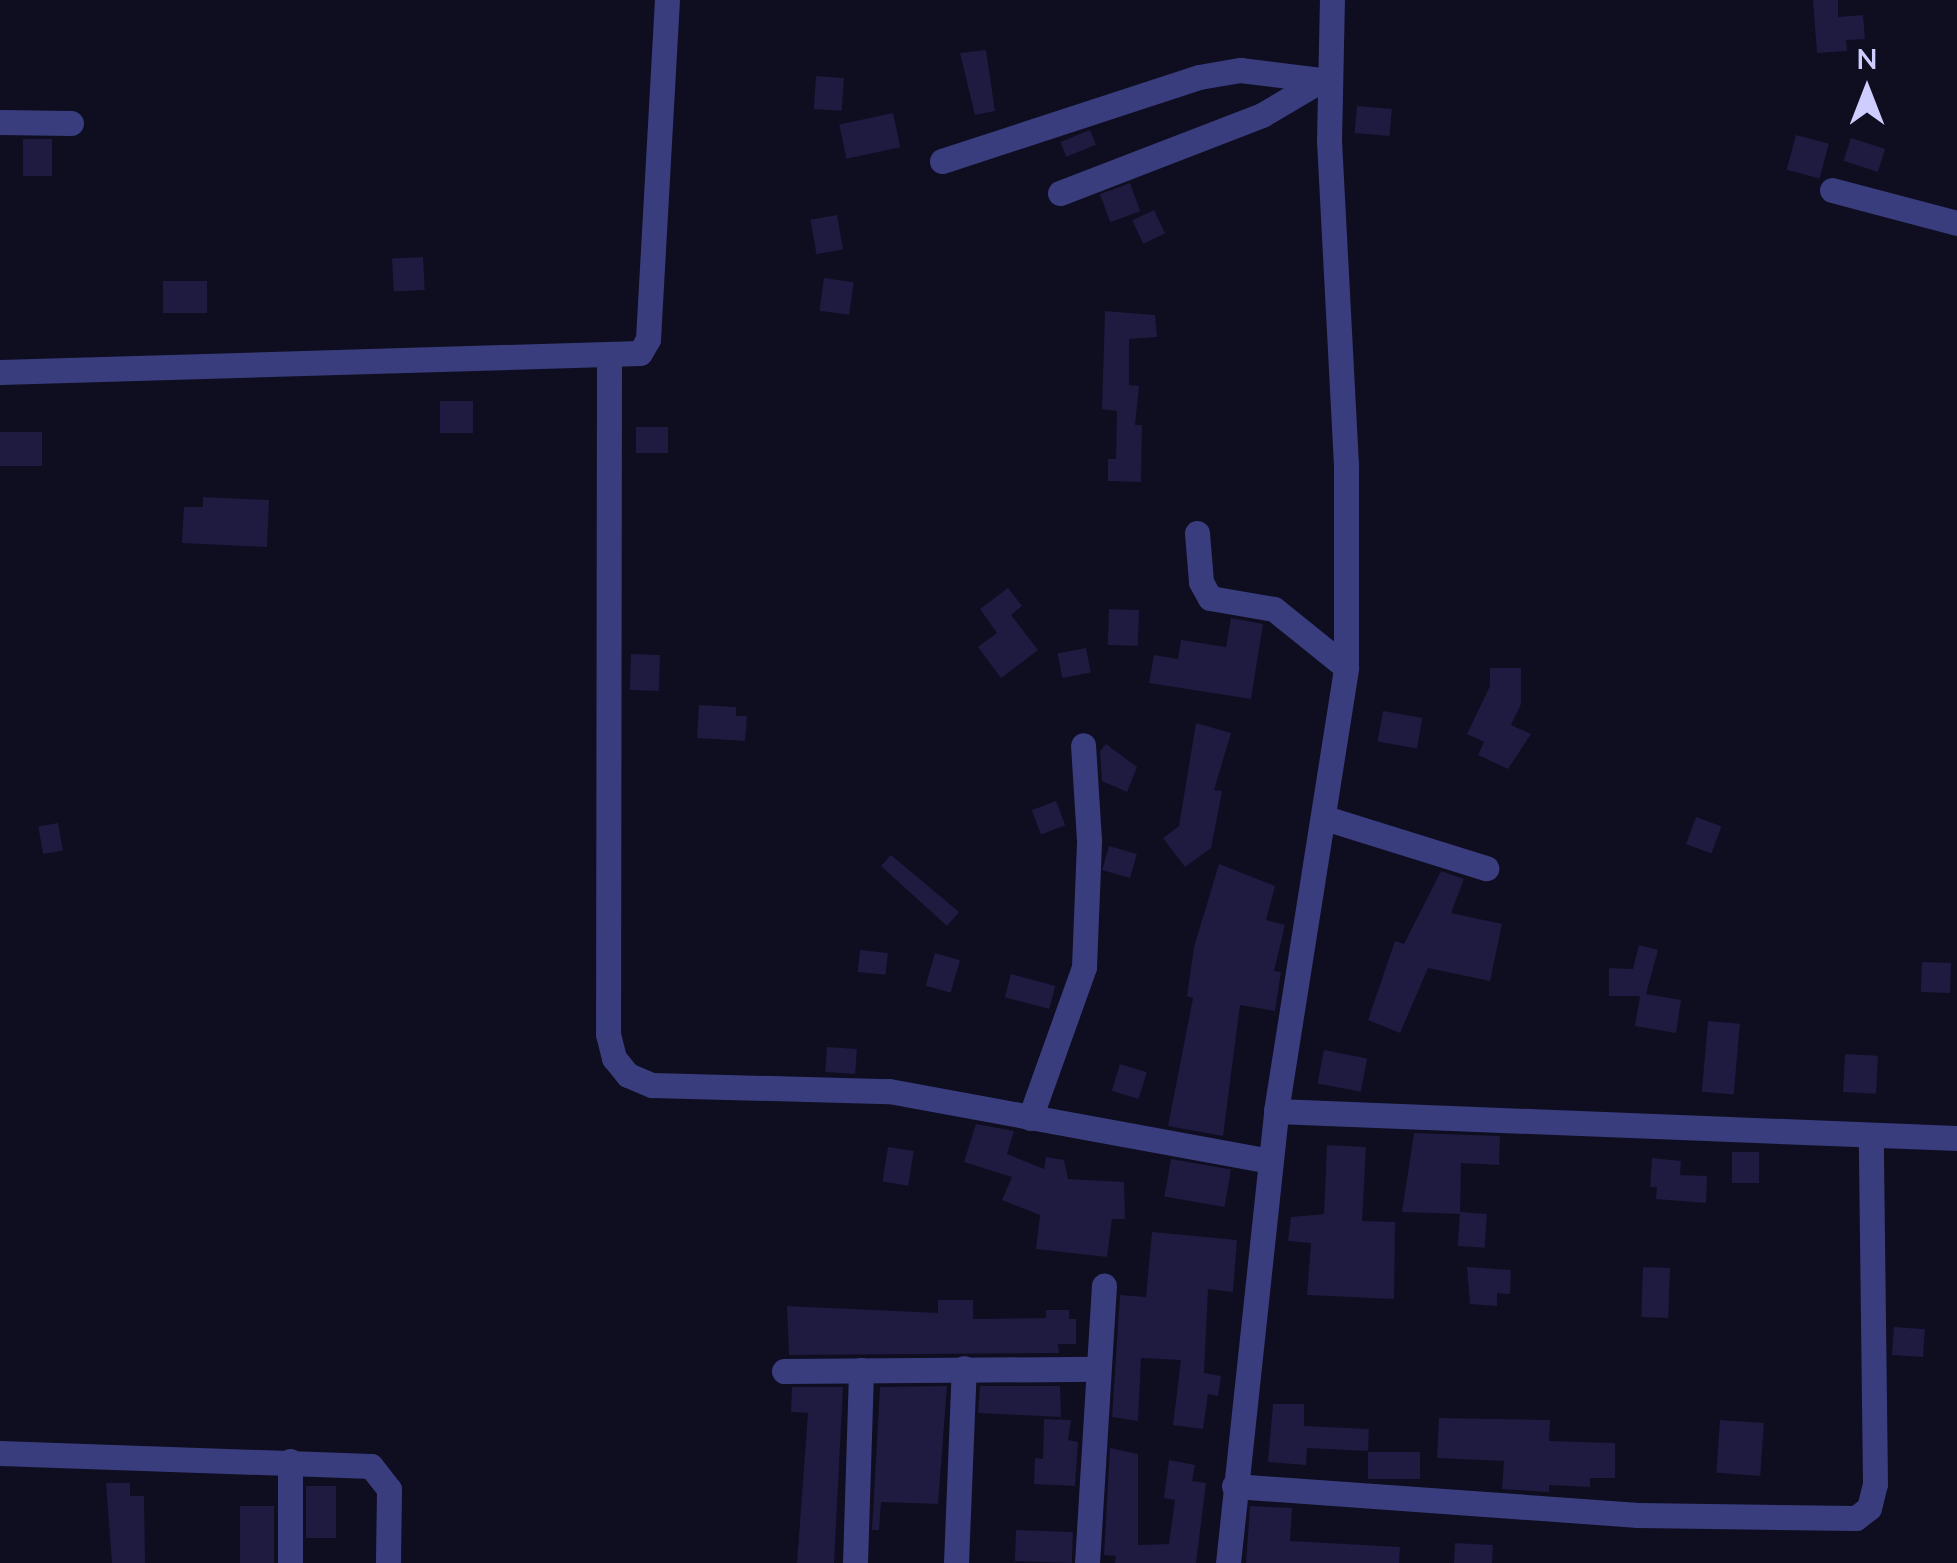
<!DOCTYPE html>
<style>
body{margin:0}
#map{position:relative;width:1957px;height:1563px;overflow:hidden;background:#0f0d20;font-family:"Nunito Sans",sans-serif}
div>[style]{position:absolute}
.building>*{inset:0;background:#1e1a40;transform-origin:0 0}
.minor>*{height:25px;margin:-12.5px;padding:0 12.5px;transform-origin:12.5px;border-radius:12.5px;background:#393d7e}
span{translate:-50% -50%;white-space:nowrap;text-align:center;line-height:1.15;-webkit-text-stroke:9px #0f0d20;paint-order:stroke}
.north{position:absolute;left:1817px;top:40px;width:100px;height:100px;-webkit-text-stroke:8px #0f0d20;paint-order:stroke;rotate:0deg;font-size:28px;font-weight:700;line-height:40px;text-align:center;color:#cecdfe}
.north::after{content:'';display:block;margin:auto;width:35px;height:45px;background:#cecdfe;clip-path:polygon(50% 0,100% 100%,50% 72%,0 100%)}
</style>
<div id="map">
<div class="building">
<div style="clip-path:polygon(1813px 0,1838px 0,1838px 17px,1863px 15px,1865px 39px,1846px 40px,1847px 51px,1817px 53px)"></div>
<div style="clip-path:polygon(986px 50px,995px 111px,975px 115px,960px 53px)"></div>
<div style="left:816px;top:76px;width:28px;height:33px;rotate:4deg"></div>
<div style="left:1357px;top:106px;width:35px;height:27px;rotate:5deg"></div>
<div style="left:893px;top:113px;width:35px;height:55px;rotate:78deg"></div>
<div style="left:1090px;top:130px;width:16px;height:32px;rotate:68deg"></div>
<div style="left:1796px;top:135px;width:34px;height:36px;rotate:15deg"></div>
<div style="left:1851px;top:138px;width:36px;height:24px;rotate:18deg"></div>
<div style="left:23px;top:139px;width:29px;height:37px"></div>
<div style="left:1130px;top:183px;width:30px;height:32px;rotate:70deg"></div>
<div style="left:1154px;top:210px;width:26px;height:24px;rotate:65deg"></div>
<div style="left:837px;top:215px;width:35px;height:27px;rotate:80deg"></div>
<div style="left:423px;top:257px;width:33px;height:31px;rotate:87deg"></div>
<div style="left:824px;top:278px;width:30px;height:33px;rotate:8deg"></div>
<div style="left:207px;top:281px;width:32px;height:44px;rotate:90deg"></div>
<div style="clip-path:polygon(1105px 311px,1155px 315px,1157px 337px,1129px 339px,1129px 385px,1139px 386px,1135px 425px,1142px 425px,1141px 482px,1108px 481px,1108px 459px,1116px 459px,1117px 411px,1102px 409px)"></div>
<div style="left:440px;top:401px;width:33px;height:32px"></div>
<div style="left:636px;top:427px;width:32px;height:26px"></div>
<div style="left:42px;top:432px;width:34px;height:42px;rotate:90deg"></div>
<div style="clip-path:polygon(203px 497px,269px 500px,267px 547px,182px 543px,184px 507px,203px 507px)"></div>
<div style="clip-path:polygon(1008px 588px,1022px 606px,1011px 615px,1038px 650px,1001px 678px,978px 647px,997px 633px,980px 609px)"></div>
<div style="left:1109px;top:609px;width:30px;height:36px;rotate:2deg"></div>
<div style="clip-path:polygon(1231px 618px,1263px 624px,1251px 699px,1149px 683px,1154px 655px,1178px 659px,1181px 640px,1226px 647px)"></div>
<div style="left:1086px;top:648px;width:25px;height:29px;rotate:79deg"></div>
<div style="left:631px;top:654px;width:29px;height:36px;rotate:2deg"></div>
<div style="clip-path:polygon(1490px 668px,1521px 668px,1521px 704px,1511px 725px,1531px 734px,1508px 769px,1478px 755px,1484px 742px,1467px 734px,1490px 686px)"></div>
<div style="clip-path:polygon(699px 705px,736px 707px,736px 716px,747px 716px,745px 741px,697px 738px)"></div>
<div style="left:1383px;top:711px;width:40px;height:31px;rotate:10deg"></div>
<div style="clip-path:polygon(1196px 723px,1231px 733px,1214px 790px,1222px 791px,1211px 848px,1185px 867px,1163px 838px,1179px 826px)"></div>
<div style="clip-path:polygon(1106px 744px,1137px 767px,1127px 792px,1102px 781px,1100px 751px)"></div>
<div style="left:1056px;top:801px;width:26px;height:26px;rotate:69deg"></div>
<div style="left:1696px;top:817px;width:27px;height:29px;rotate:20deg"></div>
<div style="left:58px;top:823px;width:28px;height:20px;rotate:80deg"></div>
<div style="left:1109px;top:846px;width:29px;height:25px;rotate:16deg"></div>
<div style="clip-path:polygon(891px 855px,959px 912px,947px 926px,881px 866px)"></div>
<div style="clip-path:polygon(1219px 864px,1275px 886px,1266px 920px,1285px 925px,1274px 971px,1281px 972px,1275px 1011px,1240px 1005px,1223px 1136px,1168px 1126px,1193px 998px,1187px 996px,1194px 947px)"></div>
<div style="clip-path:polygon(1441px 871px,1464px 879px,1451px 913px,1502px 924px,1490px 981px,1428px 968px,1400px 1033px,1368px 1020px,1395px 941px,1404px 944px)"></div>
<div style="clip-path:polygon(1639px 945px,1658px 950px,1646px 994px,1681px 1000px,1676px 1033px,1635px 1026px,1640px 996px,1609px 996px,1609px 968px,1633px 969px)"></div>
<div style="left:860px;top:950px;width:28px;height:22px;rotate:6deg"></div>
<div style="left:935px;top:953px;width:26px;height:34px;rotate:16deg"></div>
<div style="left:1922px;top:962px;width:29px;height:30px;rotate:2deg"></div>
<div style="left:1011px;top:974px;width:46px;height:24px;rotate:15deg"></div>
<div style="left:1708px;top:1021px;width:32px;height:71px;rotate:5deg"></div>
<div style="left:827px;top:1047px;width:30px;height:25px;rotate:4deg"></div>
<div style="left:1324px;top:1050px;width:44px;height:34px;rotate:11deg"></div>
<div style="left:1845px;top:1054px;width:33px;height:38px;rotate:3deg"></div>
<div style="left:1120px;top:1064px;width:28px;height:28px;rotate:17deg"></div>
<div style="clip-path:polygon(976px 1124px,1014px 1131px,1007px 1154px,1044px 1169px,1046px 1157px,1064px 1160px,1068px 1179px,1124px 1182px,1125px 1219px,1112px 1219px,1107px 1257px,1036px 1249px,1040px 1215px,1002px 1200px,1012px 1177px,964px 1162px)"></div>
<div style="clip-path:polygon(1414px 1133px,1500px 1136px,1499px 1165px,1461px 1163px,1460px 1214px,1402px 1212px)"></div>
<div style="clip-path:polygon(1327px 1145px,1366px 1147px,1362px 1221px,1395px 1222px,1394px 1299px,1307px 1295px,1311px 1243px,1288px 1241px,1291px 1217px,1324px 1214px)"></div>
<div style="left:888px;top:1147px;width:26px;height:35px;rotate:9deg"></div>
<div style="left:1732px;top:1152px;width:27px;height:31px"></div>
<div style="clip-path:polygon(1652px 1158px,1681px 1161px,1680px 1175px,1707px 1176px,1706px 1203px,1656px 1199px,1657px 1187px,1650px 1187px)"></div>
<div style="left:1171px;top:1159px;width:61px;height:38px;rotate:10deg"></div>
<div style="left:1460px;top:1212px;width:27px;height:34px;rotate:4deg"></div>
<div style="clip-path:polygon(1152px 1232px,1237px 1240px,1233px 1292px,1208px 1289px,1204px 1373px,1221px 1376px,1218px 1396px,1208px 1394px,1203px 1429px,1173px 1425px,1181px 1360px,1141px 1358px,1138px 1421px,1112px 1417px,1120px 1295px,1146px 1297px)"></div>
<div style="clip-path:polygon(1467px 1267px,1511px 1270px,1510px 1294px,1497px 1293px,1497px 1306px,1470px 1304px)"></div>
<div style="left:1643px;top:1267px;width:27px;height:50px;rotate:2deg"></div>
<div style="clip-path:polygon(938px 1300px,973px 1300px,973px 1319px,1046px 1318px,1046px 1310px,1069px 1310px,1069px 1319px,1076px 1319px,1076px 1344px,1058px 1344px,1059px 1353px,789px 1355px,787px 1306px,938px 1313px)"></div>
<div style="left:1894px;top:1327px;width:31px;height:28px;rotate:4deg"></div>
<div style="clip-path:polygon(947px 1386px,938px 1504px,881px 1502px,879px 1530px,872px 1530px,880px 1387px)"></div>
<div style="clip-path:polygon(980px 1386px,1060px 1386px,1061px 1417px,978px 1413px)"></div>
<div style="clip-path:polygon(792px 1387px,843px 1387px,834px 1563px,797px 1563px,808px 1413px,791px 1412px)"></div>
<div style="clip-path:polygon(1273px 1404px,1304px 1404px,1304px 1426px,1369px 1429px,1368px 1451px,1307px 1448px,1306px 1465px,1268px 1462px)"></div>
<div style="clip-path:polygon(1439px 1418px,1550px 1420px,1549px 1441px,1615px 1443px,1615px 1478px,1590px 1478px,1590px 1487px,1549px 1485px,1549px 1492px,1502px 1489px,1504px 1461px,1437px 1458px)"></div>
<div style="clip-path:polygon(1044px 1419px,1071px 1420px,1068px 1440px,1078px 1442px,1075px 1486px,1034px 1484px,1035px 1458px,1043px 1459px)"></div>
<div style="left:1720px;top:1420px;width:44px;height:53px;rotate:4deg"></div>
<div style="clip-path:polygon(1110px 1448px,1138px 1454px,1138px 1545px,1169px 1544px,1175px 1500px,1164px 1498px,1169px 1460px,1195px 1465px,1192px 1481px,1206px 1483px,1196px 1563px,1115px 1563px,1116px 1556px,1104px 1555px)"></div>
<div style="left:1368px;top:1452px;width:52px;height:27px"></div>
<div style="clip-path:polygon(106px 1483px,130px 1483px,130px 1496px,144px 1496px,145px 1563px,112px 1563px)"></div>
<div style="left:306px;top:1486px;width:30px;height:52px"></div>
<div style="left:240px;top:1506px;width:34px;height:57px"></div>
<div style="clip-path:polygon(1250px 1506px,1292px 1508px,1290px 1541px,1400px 1547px,1399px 1563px,1246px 1563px)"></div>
<div style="left:1016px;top:1530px;width:57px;height:31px;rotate:2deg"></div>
<div style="left:1455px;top:1543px;width:38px;height:20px;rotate:3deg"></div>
</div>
<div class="minor">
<div style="left:0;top:122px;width:71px;rotate:0.8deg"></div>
<div style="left:942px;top:161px;width:270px;rotate:-18.1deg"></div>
<div style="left:1199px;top:77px;width:42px;rotate:-9.7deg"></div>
<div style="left:1240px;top:70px;width:89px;rotate:7.1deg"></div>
<div style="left:1832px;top:190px;width:129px;rotate:14.8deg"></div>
<div style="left:1060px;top:193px;width:217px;rotate:-21.1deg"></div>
<div style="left:1262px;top:115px;width:65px;rotate:-30.5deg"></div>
<div style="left:609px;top:359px;width:675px;rotate:90.08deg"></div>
<div style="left:608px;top:1034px;width:25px;rotate:76deg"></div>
<div style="left:614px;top:1058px;width:22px;rotate:51deg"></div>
<div style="left:628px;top:1075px;width:26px;rotate:23deg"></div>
<div style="left:652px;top:1085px;width:237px;rotate:1.5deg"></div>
<div style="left:889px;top:1091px;width:386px;rotate:10.4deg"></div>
<div style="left:0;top:372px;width:640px;rotate:-1.7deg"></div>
<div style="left:640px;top:353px;width:16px;rotate:-60deg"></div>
<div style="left:648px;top:339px;width:340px;rotate:-86.8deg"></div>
<div style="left:1197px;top:533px;width:49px;rotate:85.3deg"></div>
<div style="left:1201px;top:582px;width:18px;rotate:61deg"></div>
<div style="left:1210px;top:598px;width:65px;rotate:9.8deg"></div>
<div style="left:1274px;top:609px;width:92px;rotate:38.9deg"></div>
<div style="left:1325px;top:818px;width:169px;rotate:17.3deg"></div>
<div style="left:1276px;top:1111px;width:682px;rotate:2.27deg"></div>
<div style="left:1030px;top:1118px;width:160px;rotate:-70.3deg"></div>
<div style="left:1084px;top:967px;width:127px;rotate:-87.7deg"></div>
<div style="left:1089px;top:840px;width:95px;rotate:-93.6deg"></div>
<div style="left:784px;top:1371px;width:314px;rotate:-0.4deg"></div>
<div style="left:0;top:1453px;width:371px;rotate:2deg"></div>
<div style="left:371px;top:1466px;width:29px;rotate:52deg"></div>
<div style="left:389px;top:1489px;width:74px;rotate:90.8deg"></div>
<div style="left:290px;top:1461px;width:102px;rotate:90deg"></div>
<div style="left:1234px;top:1486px;width:405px;rotate:4.1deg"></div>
<div style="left:1638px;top:1515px;width:218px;rotate:0.8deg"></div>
<div style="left:1856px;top:1518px;width:16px;rotate:-38deg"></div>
<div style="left:1869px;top:1508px;width:25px;rotate:-76deg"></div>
<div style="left:1875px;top:1484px;width:349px;rotate:-90.7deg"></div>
<div style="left:855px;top:1563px;width:193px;rotate:-88.2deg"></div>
<div style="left:956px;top:1563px;width:195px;rotate:-87.7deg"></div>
<div style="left:1087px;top:1563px;width:278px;rotate:-86.5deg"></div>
<div style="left:1228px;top:1563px;width:455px;rotate:-83.9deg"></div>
<div style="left:1276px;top:1111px;width:449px;rotate:-81deg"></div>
<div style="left:1346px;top:667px;width:202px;rotate:-90deg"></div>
<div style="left:1346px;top:465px;width:324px;rotate:-93deg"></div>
<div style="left:1329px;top:141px;width:141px;rotate:-88.8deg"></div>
</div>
<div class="north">N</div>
</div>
